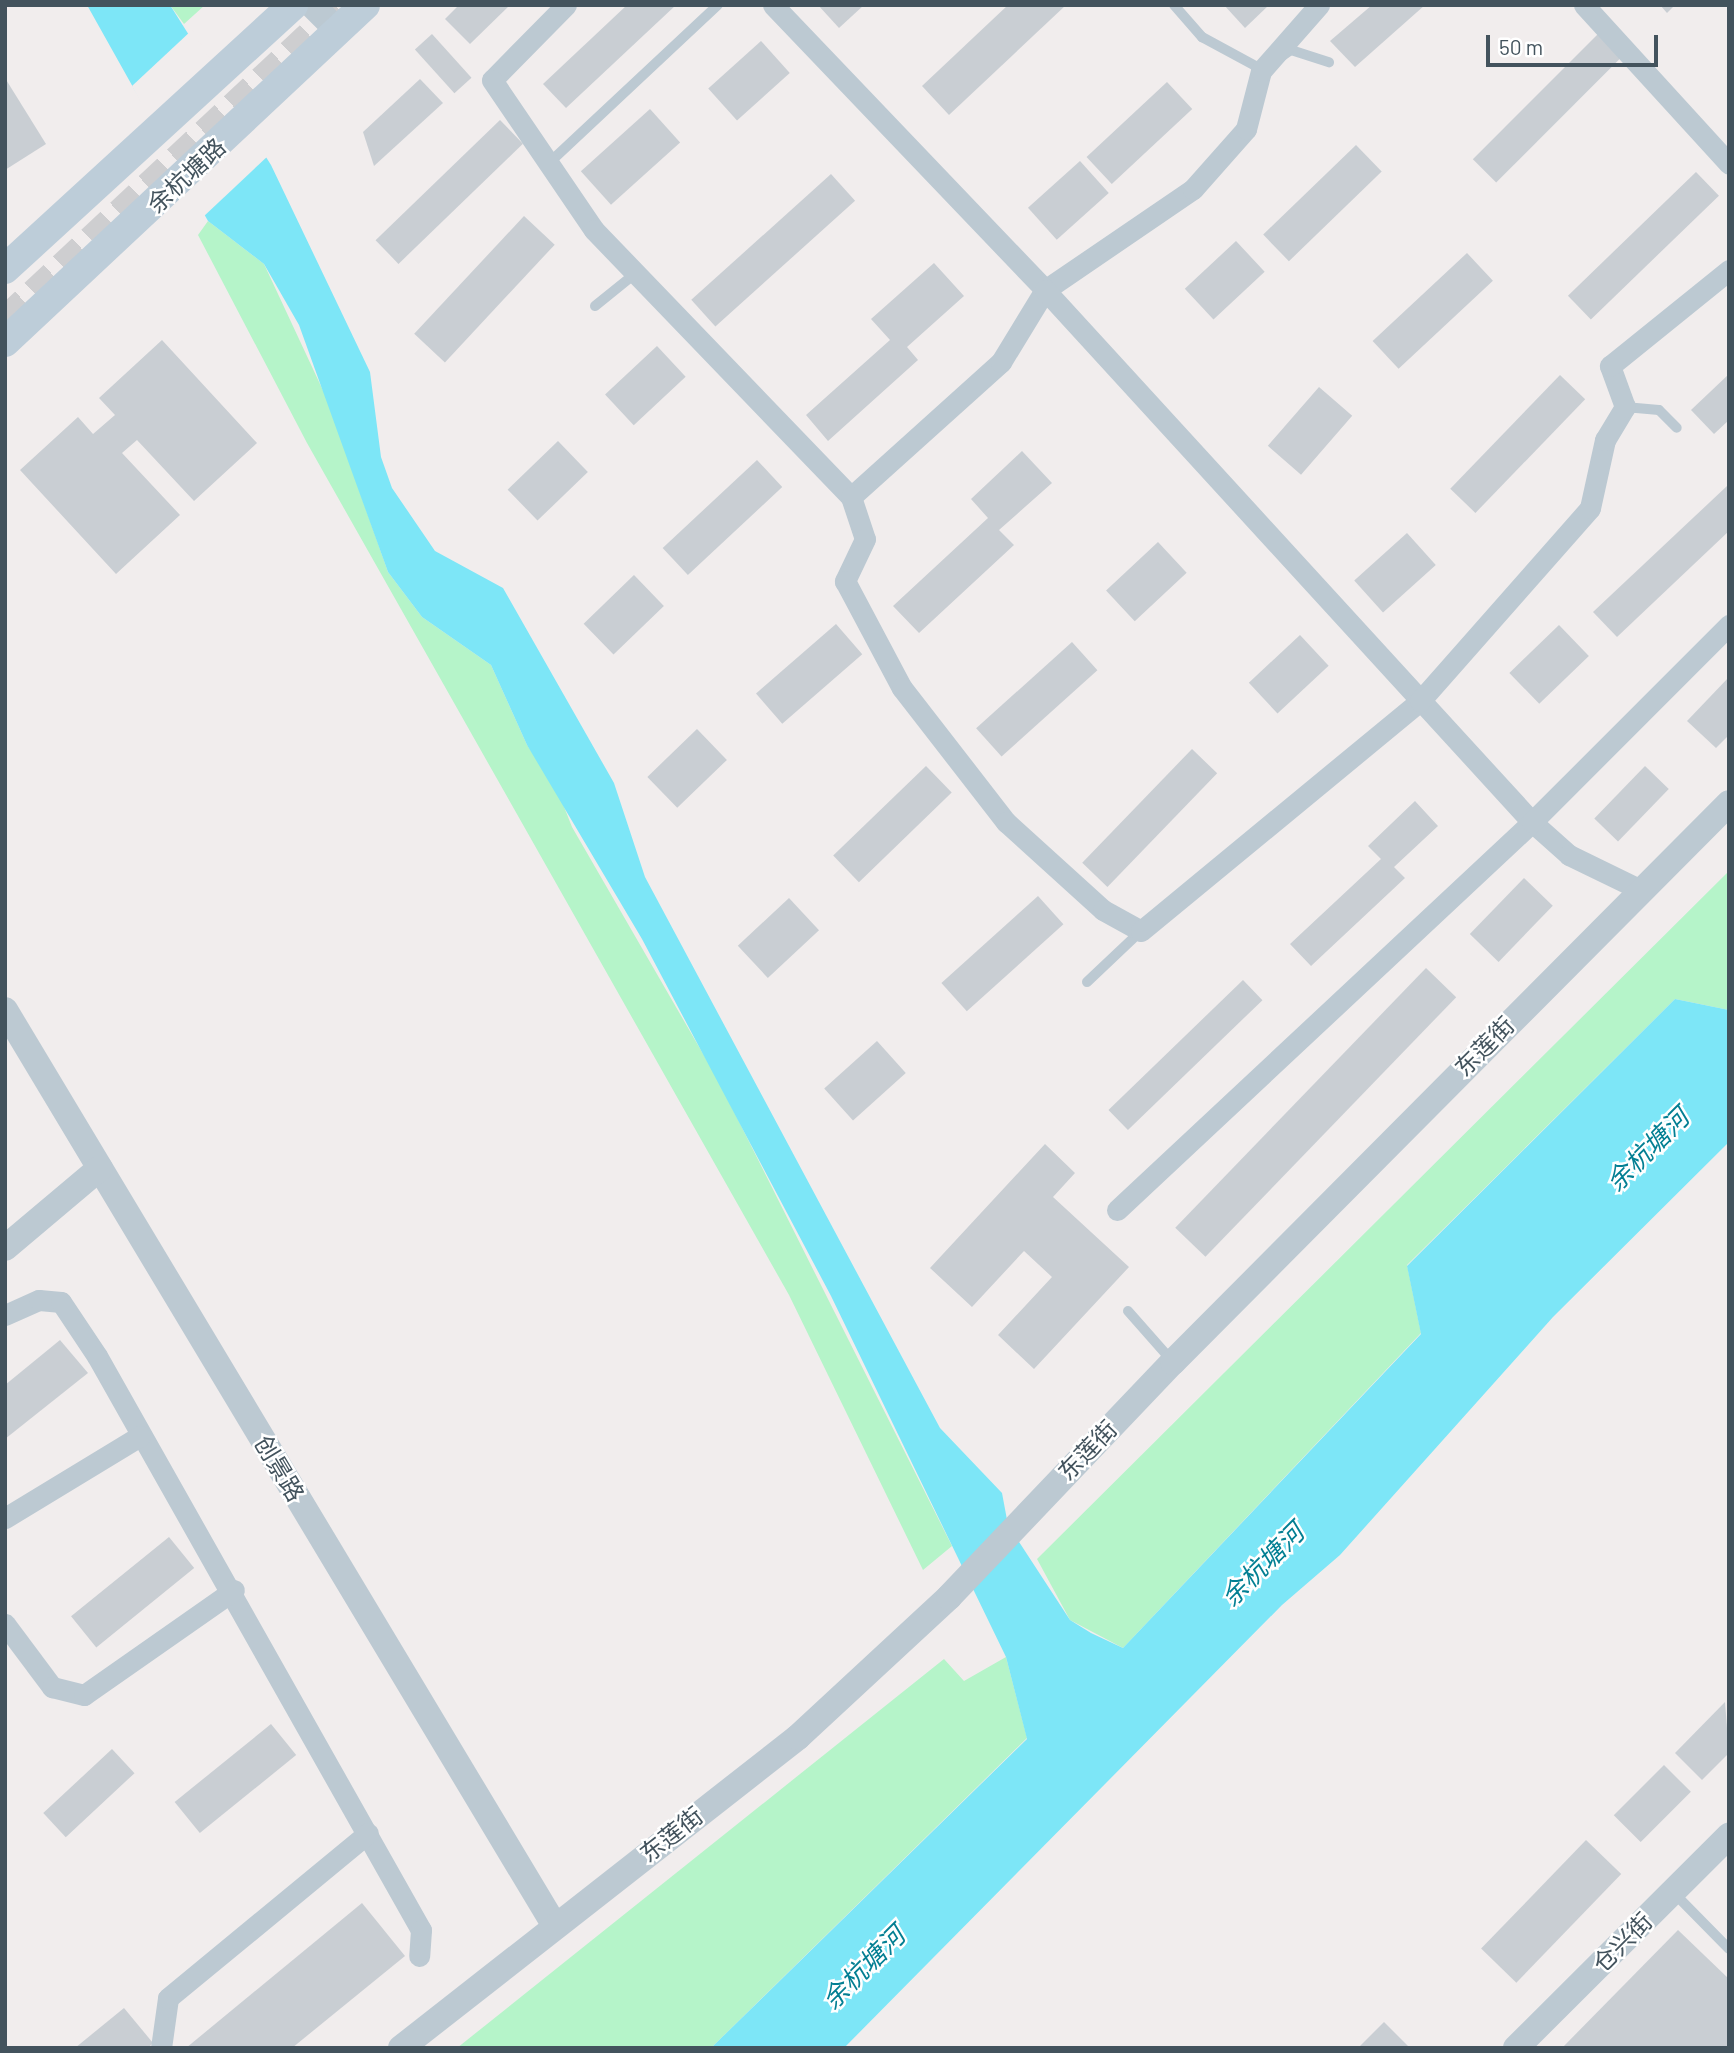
<!DOCTYPE html>
<meta charset="utf-8">
<style>
body{margin:0}
#map{position:relative;width:1734px;height:2053px;overflow:hidden;background:#f1eded;font-family:Barlow,"Noto Sans SC",sans-serif}
div>[style]{position:absolute}
.green>*{inset:0;background:#b5f4c9}
.water>*{inset:0;background:#7de6f7}
.pier>*{inset:0;background:#f1eded}
.building>*{inset:0;background:#c9ced3;transform-origin:0 0}
.tertiary-tunnel>*{height:26px;margin-top:-13px;transform-origin:0;background:repeating-linear-gradient(90deg,#ceced0 0 26px,transparent 0 39px)}
.service>*{height:10px;margin:-5px;padding:0 5px;transform-origin:5px;border-radius:5px;background:#bcc9d2}
.minor>*{height:21px;margin:-10.5px;padding:0 10.5px;transform-origin:10.5px;border-radius:10.5px;background:#bcc9d2}
.tertiary>*{height:26px;margin:-13px;padding:0 13px;transform-origin:13px;border-radius:13px;background:#bcc9d2}
.secondary>*{height:30px;margin:-15px;padding:0 15px;transform-origin:15px;border-radius:15px;background:#bdcdd9}
span{translate:-50% -50%;white-space:nowrap;text-align:center;line-height:1.15;-webkit-text-stroke:5px #fff;paint-order:stroke}
.street-label{font-size:24px;color:#43535d}
.water-label{font-size:26px;color:#037f93;font-style:italic}
.frame{position:absolute;inset:0;border:7px solid #43535d;pointer-events:none}
.scale{position:absolute;left:1486px;top:35px;width:172px;height:32px;box-sizing:border-box;border:4px solid #43535d;border-top:0;padding-left:9px;font-size:21px;line-height:24px;white-space:nowrap;color:#43535d;-webkit-text-stroke:5px #fff;paint-order:stroke}
</style>
<div id="map">
<div class="green">
<div style="clip-path:polygon(170px 5px,205px 5px,184px 24px)"></div>
<div style="clip-path:polygon(208px 221px,264px 264px,327px 399px,388px 572px,422px 617px,491px 665px,527px 745px,557px 789px,572px 827px,717px 1078px,952px 1546px,923px 1570px,789px 1295px,307px 443px,198px 235px)"></div>
<div style="clip-path:polygon(1729px 871px,1729px 1010px,1675px 999px,1407px 1265px,1421px 1333px,1123px 1648px,1070px 1620px,1037px 1559px)"></div>
<div style="clip-path:polygon(1006px 1657px,1027px 1738px,711px 2048px,457px 2048px,944px 1659px,964px 1681px)"></div>
</div>
<div class="water">
<div style="clip-path:polygon(87px 5px,170px 5px,271px 165px,370px 372px,381px 457px,392px 488px,435px 551px,503px 588px,614px 783px,645px 877px,940px 1428px,1002px 1493px,1008px 1525px,1070px 1620px,1091px 1633px,1123px 1648px,1421px 1334px,1407px 1266px,1675px 999px,1729px 1010px,1729px 1142px,1553px 1317px,1340px 1555px,1282px 1605px,844px 2048px,711px 2048px,1027px 1739px,1006px 1657px,831px 1296px,642px 939px,527px 745px,491px 665px,422px 617px,388px 572px,299px 325px,264px 264px,208px 221px)"></div>
</div>
<div class="pier">
<div style="clip-path:polygon(192px 30px,269px 155px,202px 218px,132px 86px)"></div>
</div>
<div class="building">
<div style="clip-path:polygon(459px 5px,510px 5px,470px 44px,445px 19px)"></div>
<div style="clip-path:polygon(627px 5px,676px 5px,566px 108px,543px 84px)"></div>
<div style="clip-path:polygon(818px 5px,864px 5px,839px 28px)"></div>
<div style="clip-path:polygon(1008px 5px,1066px 5px,949px 115px,922px 86px)"></div>
<div style="clip-path:polygon(1224px 5px,1269px 5px,1245px 28px)"></div>
<div style="clip-path:polygon(1372px 5px,1425px 5px,1355px 67px,1330px 41px)"></div>
<div style="clip-path:polygon(1660px 5px,1675px 5px,1667px 13px)"></div>
<div style="left:432px;top:34px;width:59px;height:23px;rotate:48deg"></div>
<div style="left:1598px;top:34px;width:33px;height:177px;rotate:45deg"></div>
<div style="left:761px;top:41px;width:43px;height:71px;rotate:48deg"></div>
<div style="clip-path:polygon(5px 78px,46px 144px,5px 170px)"></div>
<div style="clip-path:polygon(420px 79px,443px 103px,374px 166px,363px 132px)"></div>
<div style="left:1167px;top:82px;width:37px;height:110px;rotate:47deg"></div>
<div style="left:650px;top:109px;width:45px;height:93px;rotate:48deg"></div>
<div style="left:500px;top:120px;width:33px;height:173px;rotate:46deg"></div>
<div style="left:1356px;top:145px;width:37px;height:129px;rotate:46deg"></div>
<div style="left:1080px;top:161px;width:43px;height:70px;rotate:48deg"></div>
<div style="left:1696px;top:172px;width:33px;height:178px;rotate:46deg"></div>
<div style="left:831px;top:174px;width:36px;height:188px;rotate:48deg"></div>
<div style="left:524px;top:216px;width:42px;height:161px;rotate:43deg"></div>
<div style="left:1236px;top:241px;width:42px;height:70px;rotate:47deg"></div>
<div style="left:1467px;top:253px;width:38px;height:129px;rotate:47deg"></div>
<div style="clip-path:polygon(934px 263px,964px 296px,907px 347px,918px 360px,828px 441px,806px 415px,890px 340px,871px 319px)"></div>
<div style="clip-path:polygon(162px 340px,257px 443px,194px 501px,137px 440px,122px 453px,180px 515px,116px 574px,20px 470px,78px 417px,93px 434px,115px 415px,99px 398px)"></div>
<div style="left:657px;top:346px;width:42px;height:71px;rotate:47deg"></div>
<div style="clip-path:polygon(1729px 374px,1729px 420px,1714px 434px,1691px 410px)"></div>
<div style="left:1560px;top:375px;width:35px;height:158px;rotate:44deg"></div>
<div style="left:1319px;top:387px;width:44px;height:78px;rotate:41deg"></div>
<div style="left:558px;top:441px;width:43px;height:70px;rotate:46deg"></div>
<div style="clip-path:polygon(1022px 451px,1052px 483px,999px 530px,1014px 545px,919px 633px,893px 606px,988px 518px,971px 499px)"></div>
<div style="left:757px;top:460px;width:37px;height:129px;rotate:47deg"></div>
<div style="clip-path:polygon(1727px 486px,1729px 531px,1617px 637px,1593px 612px)"></div>
<div style="left:1407px;top:533px;width:43px;height:71px;rotate:48deg"></div>
<div style="left:1158px;top:542px;width:42px;height:71px;rotate:47deg"></div>
<div style="left:634px;top:575px;width:43px;height:70px;rotate:46deg"></div>
<div style="left:836px;top:624px;width:40px;height:106px;rotate:49deg"></div>
<div style="left:1559px;top:625px;width:43px;height:69px;rotate:46deg"></div>
<div style="left:1300px;top:635px;width:42px;height:70px;rotate:47deg"></div>
<div style="left:1072px;top:642px;width:38px;height:129px;rotate:48deg"></div>
<div style="clip-path:polygon(1729px 677px,1729px 735px,1716px 748px,1687px 721px)"></div>
<div style="left:697px;top:729px;width:43px;height:69px;rotate:46deg"></div>
<div style="left:1192px;top:749px;width:35px;height:158px;rotate:44deg"></div>
<div style="left:926px;top:766px;width:37px;height:129px;rotate:46deg"></div>
<div style="left:1645px;top:766px;width:33px;height:73px;rotate:44deg"></div>
<div style="clip-path:polygon(1415px 801px,1438px 826px,1394px 867px,1405px 878px,1311px 966px,1290px 944px,1381px 859px,1368px 846px)"></div>
<div style="left:1524px;top:878px;width:40px;height:78px;rotate:44deg"></div>
<div style="left:1038px;top:896px;width:38px;height:130px;rotate:48deg"></div>
<div style="left:789px;top:898px;width:44px;height:70px;rotate:47deg"></div>
<div style="left:1426px;top:968px;width:42px;height:361px;rotate:44deg"></div>
<div style="left:1243px;top:980px;width:28px;height:187px;rotate:46deg"></div>
<div style="left:877px;top:1041px;width:43px;height:71px;rotate:48deg"></div>
<div style="clip-path:polygon(1045px 1144px,1075px 1173px,1053px 1197px,1129px 1267px,1034px 1369px,998px 1335px,1052px 1277px,1024px 1251px,972px 1307px,930px 1268px)"></div>
<div style="clip-path:polygon(60px 1340px,88px 1373px,5px 1439px,5px 1385px)"></div>
<div style="left:169px;top:1537px;width:40px;height:126px;rotate:51deg"></div>
<div style="clip-path:polygon(1725px 1702px,1729px 1753px,1702px 1780px,1675px 1753px)"></div>
<div style="left:271px;top:1724px;width:40px;height:124px;rotate:51deg"></div>
<div style="left:112px;top:1749px;width:33px;height:94px;rotate:47deg"></div>
<div style="left:1664px;top:1765px;width:38px;height:71px;rotate:45deg"></div>
<div style="left:1586px;top:1840px;width:49px;height:151px;rotate:44deg"></div>
<div style="clip-path:polygon(362px 1903px,405px 1956px,292px 2048px,186px 2048px)"></div>
<div style="clip-path:polygon(1678px 1930px,1729px 1979px,1729px 2048px,1562px 2048px)"></div>
<div style="clip-path:polygon(124px 2008px,153px 2043px,148px 2048px,75px 2048px)"></div>
<div style="clip-path:polygon(1384px 2022px,1410px 2048px,1358px 2048px)"></div>
</div>
<div class="tertiary-tunnel">
<div style="left:5px;top:319px;width:459px;rotate:-43.1deg"></div>
</div>
<div class="service">
<div style="left:1174px;top:5px;width:43px;rotate:48.8deg"></div>
<div style="left:1202px;top:37px;width:69px;rotate:28.4deg"></div>
<div style="left:1282px;top:56px;width:11px;rotate:-34deg"></div>
<div style="left:1291px;top:50px;width:40px;rotate:18deg"></div>
<div style="left:549px;top:163px;width:231px;rotate:-43.1deg"></div>
<div style="left:595px;top:306px;width:54px;rotate:-39deg"></div>
<div style="left:1625px;top:407px;width:34px;rotate:5deg"></div>
<div style="left:1659px;top:410px;width:25px;rotate:45deg"></div>
<div style="left:1087px;top:982px;width:74px;rotate:-43.4deg"></div>
<div style="left:1128px;top:1311px;width:68px;rotate:48.6deg"></div>
<div style="left:1673px;top:1892px;width:80px;rotate:45.5deg"></div>
</div>
<div class="minor">
<div style="left:566px;top:5px;width:105px;rotate:134.6deg"></div>
<div style="left:492px;top:80px;width:181px;rotate:55.8deg"></div>
<div style="left:594px;top:230px;width:371px;rotate:46.1deg"></div>
<div style="left:851px;top:497px;width:202px;rotate:-42deg"></div>
<div style="left:1001px;top:362px;width:84px;rotate:-58.6deg"></div>
<div style="left:1045px;top:290px;width:179px;rotate:-34.3deg"></div>
<div style="left:1193px;top:189px;width:80px;rotate:-48.5deg"></div>
<div style="left:1246px;top:129px;width:60px;rotate:-75.5deg"></div>
<div style="left:1261px;top:71px;width:88px;rotate:-48.7deg"></div>
<div style="left:773px;top:5px;width:394px;rotate:46.3deg"></div>
<div style="left:1045px;top:290px;width:721px;rotate:47.53deg"></div>
<div style="left:1532px;top:822px;width:50px;rotate:41.7deg"></div>
<div style="left:1569px;top:855px;width:78px;rotate:25.9deg"></div>
<div style="left:1584px;top:5px;width:215px;rotate:47.6deg"></div>
<div style="left:851px;top:497px;width:44px;rotate:71.6deg"></div>
<div style="left:865px;top:539px;width:47px;rotate:115.5deg"></div>
<div style="left:845px;top:581px;width:121px;rotate:62deg"></div>
<div style="left:902px;top:688px;width:170px;rotate:52.2deg"></div>
<div style="left:1006px;top:822px;width:131px;rotate:42.2deg"></div>
<div style="left:1103px;top:910px;width:43px;rotate:28.9deg"></div>
<div style="left:1141px;top:931px;width:362px;rotate:-39.5deg"></div>
<div style="left:1420px;top:701px;width:257px;rotate:-48.6deg"></div>
<div style="left:1590px;top:508px;width:70px;rotate:-77.6deg"></div>
<div style="left:1605px;top:440px;width:39px;rotate:-59deg"></div>
<div style="left:1625px;top:407px;width:44px;rotate:-110.1deg"></div>
<div style="left:1610px;top:366px;width:153px;rotate:-38.9deg"></div>
<div style="left:1117px;top:1210px;width:568px;rotate:-43.07deg"></div>
<div style="left:1532px;top:822px;width:279px;rotate:-45deg"></div>
<div style="left:5px;top:1315px;width:37px;rotate:-24deg"></div>
<div style="left:39px;top:1300px;width:22px;rotate:5deg"></div>
<div style="left:61px;top:1302px;width:65px;rotate:56.3deg"></div>
<div style="left:97px;top:1356px;width:659px;rotate:60.56deg"></div>
<div style="left:421px;top:1930px;width:26px;rotate:94deg"></div>
<div style="left:5px;top:1518px;width:158px;rotate:-31.3deg"></div>
<div style="left:5px;top:1624px;width:79px;rotate:53.3deg"></div>
<div style="left:52px;top:1687px;width:33px;rotate:14deg"></div>
<div style="left:84px;top:1695px;width:183px;rotate:-35deg"></div>
<div style="left:161px;top:2048px;width:50px;rotate:-82deg"></div>
<div style="left:168px;top:1998px;width:259px;rotate:-39.5deg"></div>
</div>
<div class="tertiary">
<div style="left:312px;top:5px;width:37px;rotate:45deg"></div>
<div style="left:5px;top:1010px;width:1068px;rotate:59.02deg"></div>
<div style="left:5px;top:1248px;width:124px;rotate:-40.1deg"></div>
<div style="left:401px;top:2048px;width:504px;rotate:-38.07deg"></div>
<div style="left:798px;top:1737px;width:206px;rotate:-42.8deg"></div>
<div style="left:949px;top:1597px;width:325px;rotate:-46.4deg"></div>
<div style="left:1173px;top:1362px;width:788px;rotate:-45.15deg"></div>
<div style="left:1516px;top:2048px;width:301px;rotate:-44.9deg"></div>
</div>
<div class="secondary">
<div style="left:5px;top:269px;width:391px;rotate:-42.5deg"></div>
<div style="left:5px;top:342px;width:493px;rotate:-43.1deg"></div>
</div>
<div class="street-label">
<span style="left:186px;top:175px;rotate:-43deg">余杭塘路</span>
<span style="left:1484px;top:1046px;rotate:-45deg">东莲街</span>
<span style="left:1087px;top:1450px;rotate:-46deg">东莲街</span>
<span style="left:280px;top:1468px;rotate:59deg">创景路</span>
<span style="left:671px;top:1834px;rotate:-38deg">东莲街</span>
<span style="left:1622px;top:1942px;rotate:-45deg">仓兴街</span>
</div>
<div class="water-label">
<span style="left:1647px;top:1149px;rotate:-45deg">余杭塘河</span>
<span style="left:1262px;top:1564px;rotate:-45deg">余杭塘河</span>
<span style="left:863px;top:1967px;rotate:-45deg">余杭塘河</span>
</div>
<div class="frame"></div>
<div class="scale">50 m</div>
</div>
